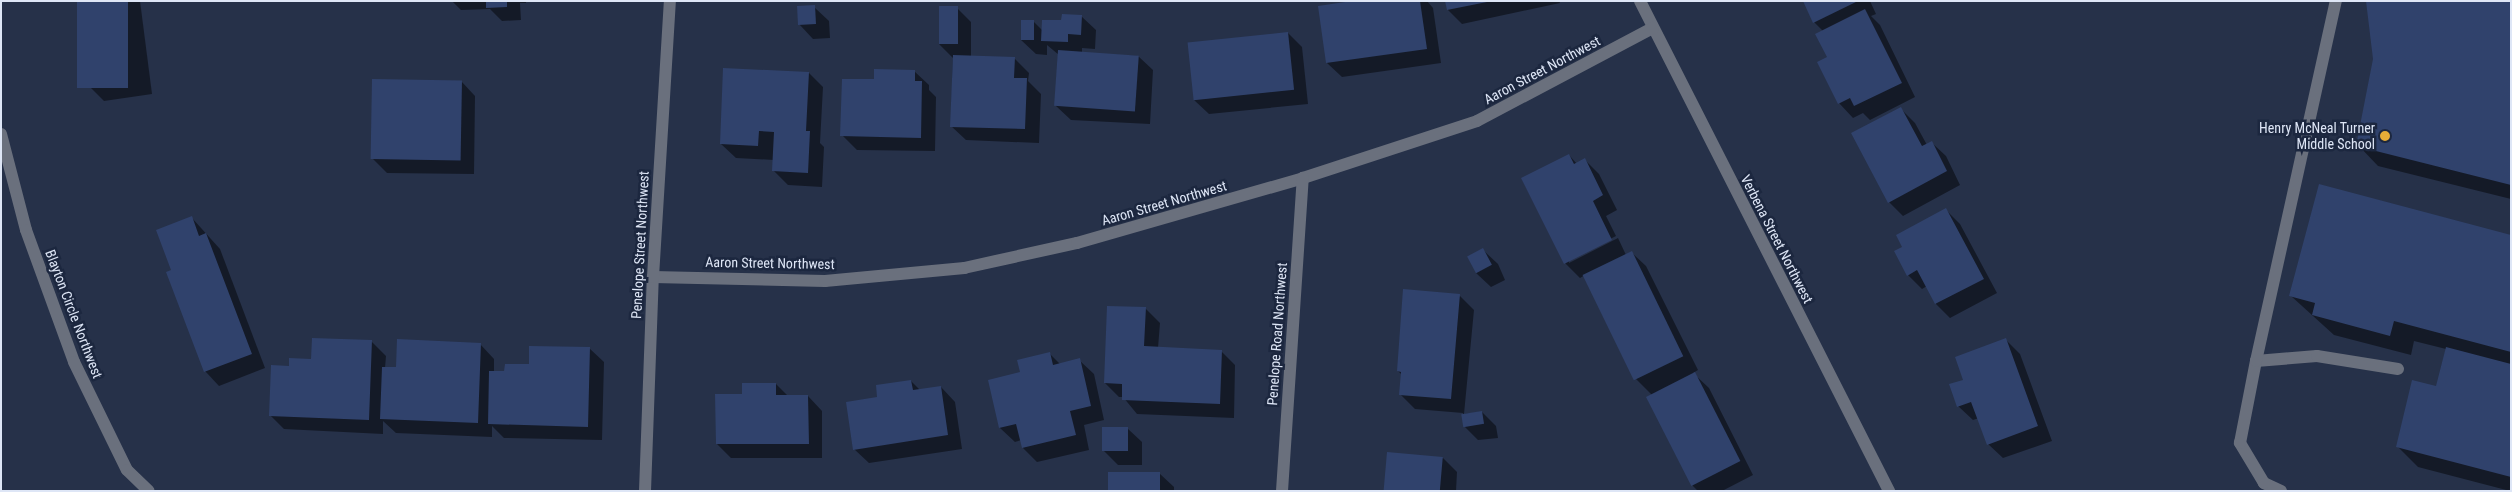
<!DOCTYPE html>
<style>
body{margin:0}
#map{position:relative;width:2512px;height:492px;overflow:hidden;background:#263149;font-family:"Roboto Condensed",sans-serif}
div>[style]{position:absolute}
.shadow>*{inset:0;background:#0007}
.building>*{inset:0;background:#30426c;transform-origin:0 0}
.minor>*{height:12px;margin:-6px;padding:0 6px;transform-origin:6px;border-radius:6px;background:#6a707d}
.dots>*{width:14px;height:14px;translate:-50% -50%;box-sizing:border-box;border:2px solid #1c273f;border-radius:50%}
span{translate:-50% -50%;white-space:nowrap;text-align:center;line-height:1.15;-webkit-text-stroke:5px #1c273f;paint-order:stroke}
.street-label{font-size:14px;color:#dee6f6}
.poi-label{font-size:14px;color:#dee6f6}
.right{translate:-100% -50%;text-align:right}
.frame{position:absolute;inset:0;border:2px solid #dee6f6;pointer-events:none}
</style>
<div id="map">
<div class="shadow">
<div style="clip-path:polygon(78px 1px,140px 1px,152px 94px,104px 101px,90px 87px)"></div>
<div style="clip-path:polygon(452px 1px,526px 1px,526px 3px,520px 3px,521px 20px,502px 21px,490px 9px,461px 10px)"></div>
<div style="clip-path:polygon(1361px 1px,1427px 1px,1433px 8px,1441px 63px,1342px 77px,1327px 63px)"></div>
<div style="clip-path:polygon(1446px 1px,1559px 1px,1560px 3px,1462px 24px,1448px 10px)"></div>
<div style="clip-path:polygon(1804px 1px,1870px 1px,1876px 14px,1871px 16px,1880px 25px,1915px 97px,1870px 120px,1863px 113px,1853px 118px,1839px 103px,1823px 31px,1814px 22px)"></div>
<div style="clip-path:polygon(2511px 1px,2511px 199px,2378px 166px,2358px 145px,2374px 59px)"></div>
<div style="clip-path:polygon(814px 7px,829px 21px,830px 38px,813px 39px,799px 24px)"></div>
<div style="clip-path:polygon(957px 8px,971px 22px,971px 57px,1014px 58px,1029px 73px,1028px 81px,1041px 94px,1039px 143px,966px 140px,951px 126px,953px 58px,939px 44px)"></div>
<div style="clip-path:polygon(1081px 16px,1096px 30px,1095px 49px,1082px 48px,1082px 53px,1138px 56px,1153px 70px,1150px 124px,1071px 120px,1056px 106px,1059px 55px,1047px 45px,1047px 55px,1036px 54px,1021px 40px,1033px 21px,1043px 31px)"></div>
<div style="clip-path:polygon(1288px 33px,1302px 47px,1308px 104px,1209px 114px,1194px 100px)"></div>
<div style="clip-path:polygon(914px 71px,929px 85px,929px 90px,936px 97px,935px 151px,857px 150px,843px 136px,875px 80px)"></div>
<div style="clip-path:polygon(809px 73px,823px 87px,820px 143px,824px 147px,822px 187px,788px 185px,774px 171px,774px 160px,736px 158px,721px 144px)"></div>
<div style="clip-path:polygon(461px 81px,475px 96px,474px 174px,387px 173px,372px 158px)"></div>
<div style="clip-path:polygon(1900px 108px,1915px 123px,1927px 145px,1931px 142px,1946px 156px,1960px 185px,1903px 216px,1889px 202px)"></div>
<div style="clip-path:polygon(1569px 155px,1577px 164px,1585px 160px,1599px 174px,1617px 210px,1606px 216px,1616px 236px,1569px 260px,1569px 263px,1618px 238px,1626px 255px,1631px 252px,1646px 266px,1698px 370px,1693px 373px,1709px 388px,1753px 475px,1722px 491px,1698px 491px,1692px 485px,1648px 397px,1652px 395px,1636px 379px,1585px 275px,1580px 278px,1565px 263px,1522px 179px)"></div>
<div style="clip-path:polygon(1946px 210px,1960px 224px,1997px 293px,1950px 318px,1936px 304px,1927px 286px,1922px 289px,1908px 275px,1903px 247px)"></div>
<div style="clip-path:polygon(192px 218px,220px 249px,265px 368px,219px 386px,205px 371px,173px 270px)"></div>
<div style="clip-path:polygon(2511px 237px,2511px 491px,2510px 491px,2418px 467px,2398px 447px,2437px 388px,2446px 349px,2414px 341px,2411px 355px,2334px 335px,2291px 296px)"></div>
<div style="clip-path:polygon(1483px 250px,1498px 264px,1505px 280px,1491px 287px,1476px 273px)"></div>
<div style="clip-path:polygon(1460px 296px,1474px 310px,1464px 414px,1482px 412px,1496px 426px,1498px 438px,1478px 440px,1464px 426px,1463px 413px,1415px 409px,1400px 394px,1402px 375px,1398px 371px)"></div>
<div style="clip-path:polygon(1145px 308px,1160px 323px,1158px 348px,1221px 351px,1235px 365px,1234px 418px,1137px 414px,1123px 397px,1119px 397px,1105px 383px)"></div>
<div style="clip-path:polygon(2006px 340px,2020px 354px,2052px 441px,2003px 458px,1988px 444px,1979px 418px,1973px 420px,1958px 406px,1964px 381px)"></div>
<div style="clip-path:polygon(371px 341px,386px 356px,385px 368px,397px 369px,480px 344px,494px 359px,494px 372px,506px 372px,589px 348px,604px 362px,602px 440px,504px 438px,492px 426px,492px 437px,396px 433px,383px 421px,383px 434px,284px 429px,270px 415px,290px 367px)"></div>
<div style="clip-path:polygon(1050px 354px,1060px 364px,1079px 360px,1094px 374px,1104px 420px,1084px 425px,1089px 450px,1037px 462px,1023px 448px,1021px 440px,1015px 442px,1000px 428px,989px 381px,1022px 373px)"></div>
<div style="clip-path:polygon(911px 381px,920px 390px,941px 387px,955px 402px,962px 449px,869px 463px,854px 449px,879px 398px)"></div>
<div style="clip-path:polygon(776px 384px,788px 396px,808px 396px,822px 411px,822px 458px,731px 458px,717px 444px,743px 395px)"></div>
<div style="clip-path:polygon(1127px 428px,1142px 442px,1142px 465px,1118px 465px,1104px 451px)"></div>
<div style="clip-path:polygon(1443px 458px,1457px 472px,1456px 491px,1385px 491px)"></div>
<div style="clip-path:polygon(1159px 473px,1174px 487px,1174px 491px,1110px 491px)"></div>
</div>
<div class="building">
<div style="left:77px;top:1px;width:51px;height:87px"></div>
<div style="clip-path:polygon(486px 1px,507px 1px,507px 7px,486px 8px)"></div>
<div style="clip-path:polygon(1352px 1px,1420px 1px,1427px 49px,1326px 63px,1318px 6px)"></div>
<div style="clip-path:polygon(1445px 1px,1487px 1px,1487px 2px,1447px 10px)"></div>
<div style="clip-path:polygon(1803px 1px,1858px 1px,1813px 23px)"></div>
<div style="clip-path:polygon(2366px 1px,2511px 1px,2511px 185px,2356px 146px,2373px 59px)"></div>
<div style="left:815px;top:5px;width:19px;height:18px;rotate:87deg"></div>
<div style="left:939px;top:6px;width:19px;height:38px"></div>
<div style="clip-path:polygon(1865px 9px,1902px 83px,1854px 106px,1850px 98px,1838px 104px,1817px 62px,1827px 57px,1815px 34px)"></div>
<div style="clip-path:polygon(1062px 14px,1082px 15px,1081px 35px,1068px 34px,1068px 42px,1041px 41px,1042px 20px,1061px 20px)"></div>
<div style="left:1021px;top:20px;width:13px;height:20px"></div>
<div style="left:1288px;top:32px;width:58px;height:101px;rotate:84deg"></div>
<div style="left:1058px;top:50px;width:81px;height:56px;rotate:4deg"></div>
<div style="clip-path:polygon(953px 55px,1015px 57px,1014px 78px,1027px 78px,1025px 129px,950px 127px)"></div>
<div style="clip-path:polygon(723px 68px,809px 72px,806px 131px,810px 131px,808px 173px,772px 171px,774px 132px,759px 131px,758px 146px,720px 144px)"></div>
<div style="clip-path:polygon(874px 69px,915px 70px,915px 81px,922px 81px,921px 138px,840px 136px,842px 79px,874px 79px)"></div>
<div style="left:372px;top:79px;width:90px;height:80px;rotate:1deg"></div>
<div style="clip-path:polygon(1901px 107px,1922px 146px,1932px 141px,1947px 171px,1888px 203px,1851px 133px)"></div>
<div style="clip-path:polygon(1569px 154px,1574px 164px,1585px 158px,1603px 195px,1593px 201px,1612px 240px,1564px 264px,1521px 178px)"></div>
<div style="clip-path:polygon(2319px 184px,2511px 235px,2511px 352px,2394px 321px,2390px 336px,2312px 315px,2315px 303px,2289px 296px)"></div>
<div style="clip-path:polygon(1946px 208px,1984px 279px,1935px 304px,1917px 270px,1907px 276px,1894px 251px,1902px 247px,1896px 235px)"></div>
<div style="clip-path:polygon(192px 216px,199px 236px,206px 233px,252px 354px,204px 372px,166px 272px,171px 270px,156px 230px)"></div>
<div style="left:1483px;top:248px;width:19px;height:18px;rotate:62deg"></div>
<div style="left:1632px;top:251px;width:117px;height:55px;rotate:64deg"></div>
<div style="clip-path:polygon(1403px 289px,1460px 294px,1451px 399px,1399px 395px,1401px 372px,1397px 371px)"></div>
<div style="clip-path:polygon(1107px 306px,1146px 307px,1144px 346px,1222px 350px,1220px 404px,1122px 400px,1122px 384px,1104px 383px)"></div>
<div style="clip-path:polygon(312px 338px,372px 340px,369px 420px,269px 416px,271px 365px,289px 366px,289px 358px,311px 359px)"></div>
<div style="clip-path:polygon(2006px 338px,2038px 426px,1987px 445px,1971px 402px,1957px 407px,1949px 384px,1963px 380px,1955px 357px)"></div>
<div style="clip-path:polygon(397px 339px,481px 343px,478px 423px,380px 419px,382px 367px,396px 367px)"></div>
<div style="clip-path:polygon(529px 346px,590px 347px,588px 427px,488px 424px,489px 371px,504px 371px,505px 364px,529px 364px)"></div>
<div style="clip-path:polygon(2446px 347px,2511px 364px,2511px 477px,2396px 447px,2412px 380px,2436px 386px)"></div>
<div style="clip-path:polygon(1050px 352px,1053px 365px,1080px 358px,1091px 406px,1070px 411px,1076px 435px,1022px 448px,1016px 424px,999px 428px,988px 380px,1020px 372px,1017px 360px)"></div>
<div style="left:1695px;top:372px;width:100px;height:55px;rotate:63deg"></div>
<div style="clip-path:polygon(911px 380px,913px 390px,941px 386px,948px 435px,853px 450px,846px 402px,877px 397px,876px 385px)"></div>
<div style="clip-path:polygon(742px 383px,776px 383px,776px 395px,808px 395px,809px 444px,716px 444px,715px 394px,742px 394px)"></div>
<div style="left:1482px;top:411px;width:13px;height:21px;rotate:81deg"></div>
<div style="left:1102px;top:427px;width:26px;height:24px"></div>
<div style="left:1387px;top:452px;width:56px;height:39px;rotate:5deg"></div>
<div style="left:1160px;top:472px;width:19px;height:52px;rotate:90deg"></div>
</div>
<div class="minor">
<div style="left:1640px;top:1px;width:550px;rotate:63.06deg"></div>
<div style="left:1px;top:134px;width:99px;rotate:75.4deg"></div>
<div style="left:26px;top:230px;width:140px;rotate:70deg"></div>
<div style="left:74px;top:362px;width:120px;rotate:63.9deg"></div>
<div style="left:127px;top:470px;width:30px;rotate:44deg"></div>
<div style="left:653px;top:277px;width:172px;rotate:1.3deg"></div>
<div style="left:825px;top:281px;width:140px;rotate:-5.3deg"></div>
<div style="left:964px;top:268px;width:116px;rotate:-12.5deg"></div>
<div style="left:1077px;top:243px;width:235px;rotate:-16deg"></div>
<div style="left:1303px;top:178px;width:183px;rotate:-18.1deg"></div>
<div style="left:1477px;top:121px;width:199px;rotate:-27.9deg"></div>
<div style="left:2256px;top:361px;width:61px;rotate:-4.7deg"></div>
<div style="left:2317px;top:356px;width:82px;rotate:9.1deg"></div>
<div style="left:645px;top:491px;width:214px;rotate:-87.9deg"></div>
<div style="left:653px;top:277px;width:277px;rotate:-86.5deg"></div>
<div style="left:1282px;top:491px;width:314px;rotate:-86.2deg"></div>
<div style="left:2281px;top:491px;width:19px;rotate:-155deg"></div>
<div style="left:2264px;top:483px;width:47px;rotate:-121deg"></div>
<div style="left:2240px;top:443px;width:84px;rotate:-79deg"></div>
<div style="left:2256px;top:361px;width:369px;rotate:-77.5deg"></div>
</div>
<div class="dots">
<div style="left:2385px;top:136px;background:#e7ac37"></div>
</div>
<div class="street-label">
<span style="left:1542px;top:70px;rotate:-28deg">Aaron Street Northwest</span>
<span style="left:1164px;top:203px;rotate:-16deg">Aaron Street Northwest</span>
<span style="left:1777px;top:239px;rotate:63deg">Verbena Street Northwest</span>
<span style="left:640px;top:245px;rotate:-87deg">Penelope Street Northwest</span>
<span style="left:770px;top:263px;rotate:1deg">Aaron Street Northwest</span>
<span style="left:74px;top:314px;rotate:69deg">Blayton Circle Northwest</span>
<span style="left:1277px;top:334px;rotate:-86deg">Penelope Road Northwest</span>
</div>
<div class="poi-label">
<span class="right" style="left:2375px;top:136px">Henry McNeal Turner<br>Middle School</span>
</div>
<div class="frame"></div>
</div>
